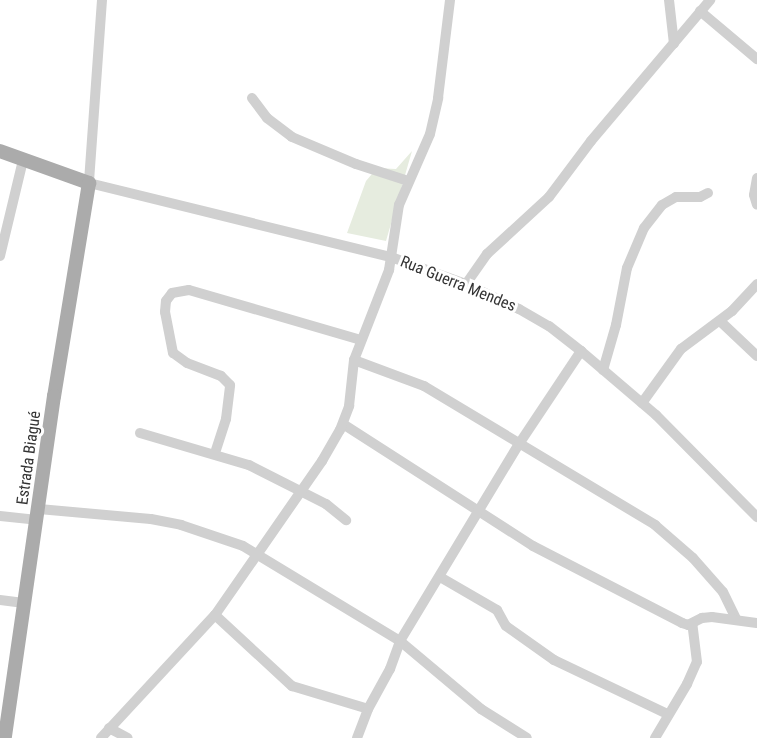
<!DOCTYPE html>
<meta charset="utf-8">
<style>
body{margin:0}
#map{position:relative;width:757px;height:738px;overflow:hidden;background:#fff;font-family:"Roboto Condensed",sans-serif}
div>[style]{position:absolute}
.green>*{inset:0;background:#e6ecdf}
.minor>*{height:10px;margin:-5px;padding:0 5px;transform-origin:5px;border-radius:5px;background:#d0d0d0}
.major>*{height:14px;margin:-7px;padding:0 7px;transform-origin:7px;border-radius:7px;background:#ababab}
span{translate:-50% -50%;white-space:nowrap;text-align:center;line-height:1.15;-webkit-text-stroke:6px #fff;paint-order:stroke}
.street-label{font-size:16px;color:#333}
</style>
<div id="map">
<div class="green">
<div style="clip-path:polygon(412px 151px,386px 241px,347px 233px,366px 181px,377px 168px,396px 169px)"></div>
</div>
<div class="minor">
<div style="left:102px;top:0;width:183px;rotate:94.1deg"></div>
<div style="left:89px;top:183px;width:311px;rotate:13.8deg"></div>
<div style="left:391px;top:257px;width:80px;rotate:19.8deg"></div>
<div style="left:466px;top:284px;width:59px;rotate:25.3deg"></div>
<div style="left:519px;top:309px;width:34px;rotate:30deg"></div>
<div style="left:549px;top:326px;width:41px;rotate:38deg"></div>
<div style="left:581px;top:351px;width:99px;rotate:40.5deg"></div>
<div style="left:656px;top:415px;width:144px;rotate:45.3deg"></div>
<div style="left:669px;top:0;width:44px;rotate:83.5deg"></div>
<div style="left:700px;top:11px;width:75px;rotate:40.1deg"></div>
<div style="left:252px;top:98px;width:25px;rotate:53deg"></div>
<div style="left:267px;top:118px;width:31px;rotate:37deg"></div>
<div style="left:292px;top:137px;width:69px;rotate:22.9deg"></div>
<div style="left:356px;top:164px;width:55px;rotate:18.1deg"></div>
<div style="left:757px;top:178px;width:17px;rotate:100deg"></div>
<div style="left:754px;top:195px;width:10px;rotate:73deg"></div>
<div style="left:0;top:256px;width:99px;rotate:-76.5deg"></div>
<div style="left:466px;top:284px;width:37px;rotate:-55deg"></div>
<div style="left:487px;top:254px;width:84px;rotate:-42.6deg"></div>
<div style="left:549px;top:197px;width:70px;rotate:-53.1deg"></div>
<div style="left:591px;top:141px;width:185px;rotate:-49.8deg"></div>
<div style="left:720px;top:321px;width:51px;rotate:43.4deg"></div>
<div style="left:354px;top:360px;width:75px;rotate:20.4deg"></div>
<div style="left:424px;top:386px;width:270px;rotate:31deg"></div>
<div style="left:655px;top:525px;width:50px;rotate:41deg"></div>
<div style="left:693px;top:558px;width:45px;rotate:48.6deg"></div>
<div style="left:723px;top:592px;width:30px;rotate:64deg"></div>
<div style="left:603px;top:370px;width:47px;rotate:-73.9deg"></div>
<div style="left:616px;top:325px;width:58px;rotate:-79.1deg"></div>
<div style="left:627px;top:268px;width:43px;rotate:-67deg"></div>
<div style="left:644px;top:228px;width:29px;rotate:-52deg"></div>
<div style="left:662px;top:205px;width:16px;rotate:-30deg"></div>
<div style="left:676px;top:197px;width:24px"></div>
<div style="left:700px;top:197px;width:9px;rotate:-27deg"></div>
<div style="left:642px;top:403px;width:67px;rotate:-54.2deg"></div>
<div style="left:681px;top:349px;width:64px;rotate:-36.7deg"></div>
<div style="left:732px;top:311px;width:37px;rotate:-47deg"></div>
<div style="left:343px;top:424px;width:226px;rotate:32.7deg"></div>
<div style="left:533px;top:546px;width:168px;rotate:27.3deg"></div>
<div style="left:682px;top:623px;width:6px;rotate:18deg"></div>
<div style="left:688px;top:625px;width:16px;rotate:-27deg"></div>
<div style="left:702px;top:618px;width:10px;rotate:-6deg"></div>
<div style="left:712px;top:617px;width:45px;rotate:7.6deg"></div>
<div style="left:140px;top:433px;width:114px;rotate:16.4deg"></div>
<div style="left:249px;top:465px;width:86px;rotate:26.9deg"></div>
<div style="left:326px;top:504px;width:26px;rotate:39deg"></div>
<div style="left:215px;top:453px;width:36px;rotate:-72deg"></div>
<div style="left:226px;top:419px;width:34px;rotate:-83deg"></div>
<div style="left:230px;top:385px;width:13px;rotate:-135deg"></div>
<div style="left:221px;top:376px;width:36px;rotate:-159deg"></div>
<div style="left:187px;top:363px;width:17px;rotate:-144deg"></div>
<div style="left:173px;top:353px;width:42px;rotate:-101deg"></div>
<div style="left:165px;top:312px;width:11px;rotate:-85deg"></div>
<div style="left:166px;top:301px;width:10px;rotate:-53deg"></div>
<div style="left:172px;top:293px;width:17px;rotate:-10deg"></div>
<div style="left:189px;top:290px;width:179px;rotate:16.2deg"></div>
<div style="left:39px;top:509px;width:112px;rotate:5.1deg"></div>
<div style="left:151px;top:519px;width:31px;rotate:11deg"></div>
<div style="left:181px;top:525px;width:65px;rotate:18.7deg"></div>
<div style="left:243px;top:546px;width:184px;rotate:31.2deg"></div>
<div style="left:400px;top:641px;width:106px;rotate:40deg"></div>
<div style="left:481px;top:709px;width:54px;rotate:32.2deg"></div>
<div style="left:0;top:516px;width:37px;rotate:6deg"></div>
<div style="left:440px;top:577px;width:66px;rotate:30.1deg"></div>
<div style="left:497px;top:610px;width:18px;rotate:61deg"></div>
<div style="left:506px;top:626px;width:59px;rotate:35.3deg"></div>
<div style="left:554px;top:660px;width:125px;rotate:25.5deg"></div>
<div style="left:0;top:600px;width:26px;rotate:7deg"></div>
<div style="left:215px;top:615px;width:105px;rotate:42.7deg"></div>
<div style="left:292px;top:686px;width:79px;rotate:16.8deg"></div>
<div style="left:109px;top:728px;width:21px;rotate:28deg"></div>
<div style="left:101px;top:738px;width:168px;rotate:-47.2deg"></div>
<div style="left:215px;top:615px;width:188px;rotate:-55.2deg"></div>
<div style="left:322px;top:461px;width:36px;rotate:-60deg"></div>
<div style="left:340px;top:430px;width:26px;rotate:-69deg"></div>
<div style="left:349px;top:406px;width:46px;rotate:-83.8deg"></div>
<div style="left:354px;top:360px;width:97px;rotate:-68.7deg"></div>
<div style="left:389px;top:270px;width:66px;rotate:-81.3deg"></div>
<div style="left:399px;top:205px;width:77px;rotate:-66.4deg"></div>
<div style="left:430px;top:134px;width:37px;rotate:-77deg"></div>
<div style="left:438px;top:98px;width:99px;rotate:-83deg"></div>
<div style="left:357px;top:738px;width:31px;rotate:-69deg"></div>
<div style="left:368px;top:709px;width:46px;rotate:-61.2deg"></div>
<div style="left:390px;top:669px;width:30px;rotate:-70deg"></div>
<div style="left:400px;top:641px;width:230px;rotate:-58.9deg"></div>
<div style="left:519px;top:444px;width:112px;rotate:-56.3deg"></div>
<div style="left:655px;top:738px;width:63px;rotate:-59.3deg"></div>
<div style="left:687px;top:684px;width:24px;rotate:-66deg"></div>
<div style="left:697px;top:662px;width:38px;rotate:-97deg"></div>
</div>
<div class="major">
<div style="left:0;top:151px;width:95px;rotate:19.8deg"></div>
<div style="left:89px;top:183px;width:216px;rotate:99.3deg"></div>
<div style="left:54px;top:396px;width:345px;rotate:98.2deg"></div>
</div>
<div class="street-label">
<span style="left:458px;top:284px;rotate:22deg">Rua Guerra Mendes</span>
<span style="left:29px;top:458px;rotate:-82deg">Estrada Biagué</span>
</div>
</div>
